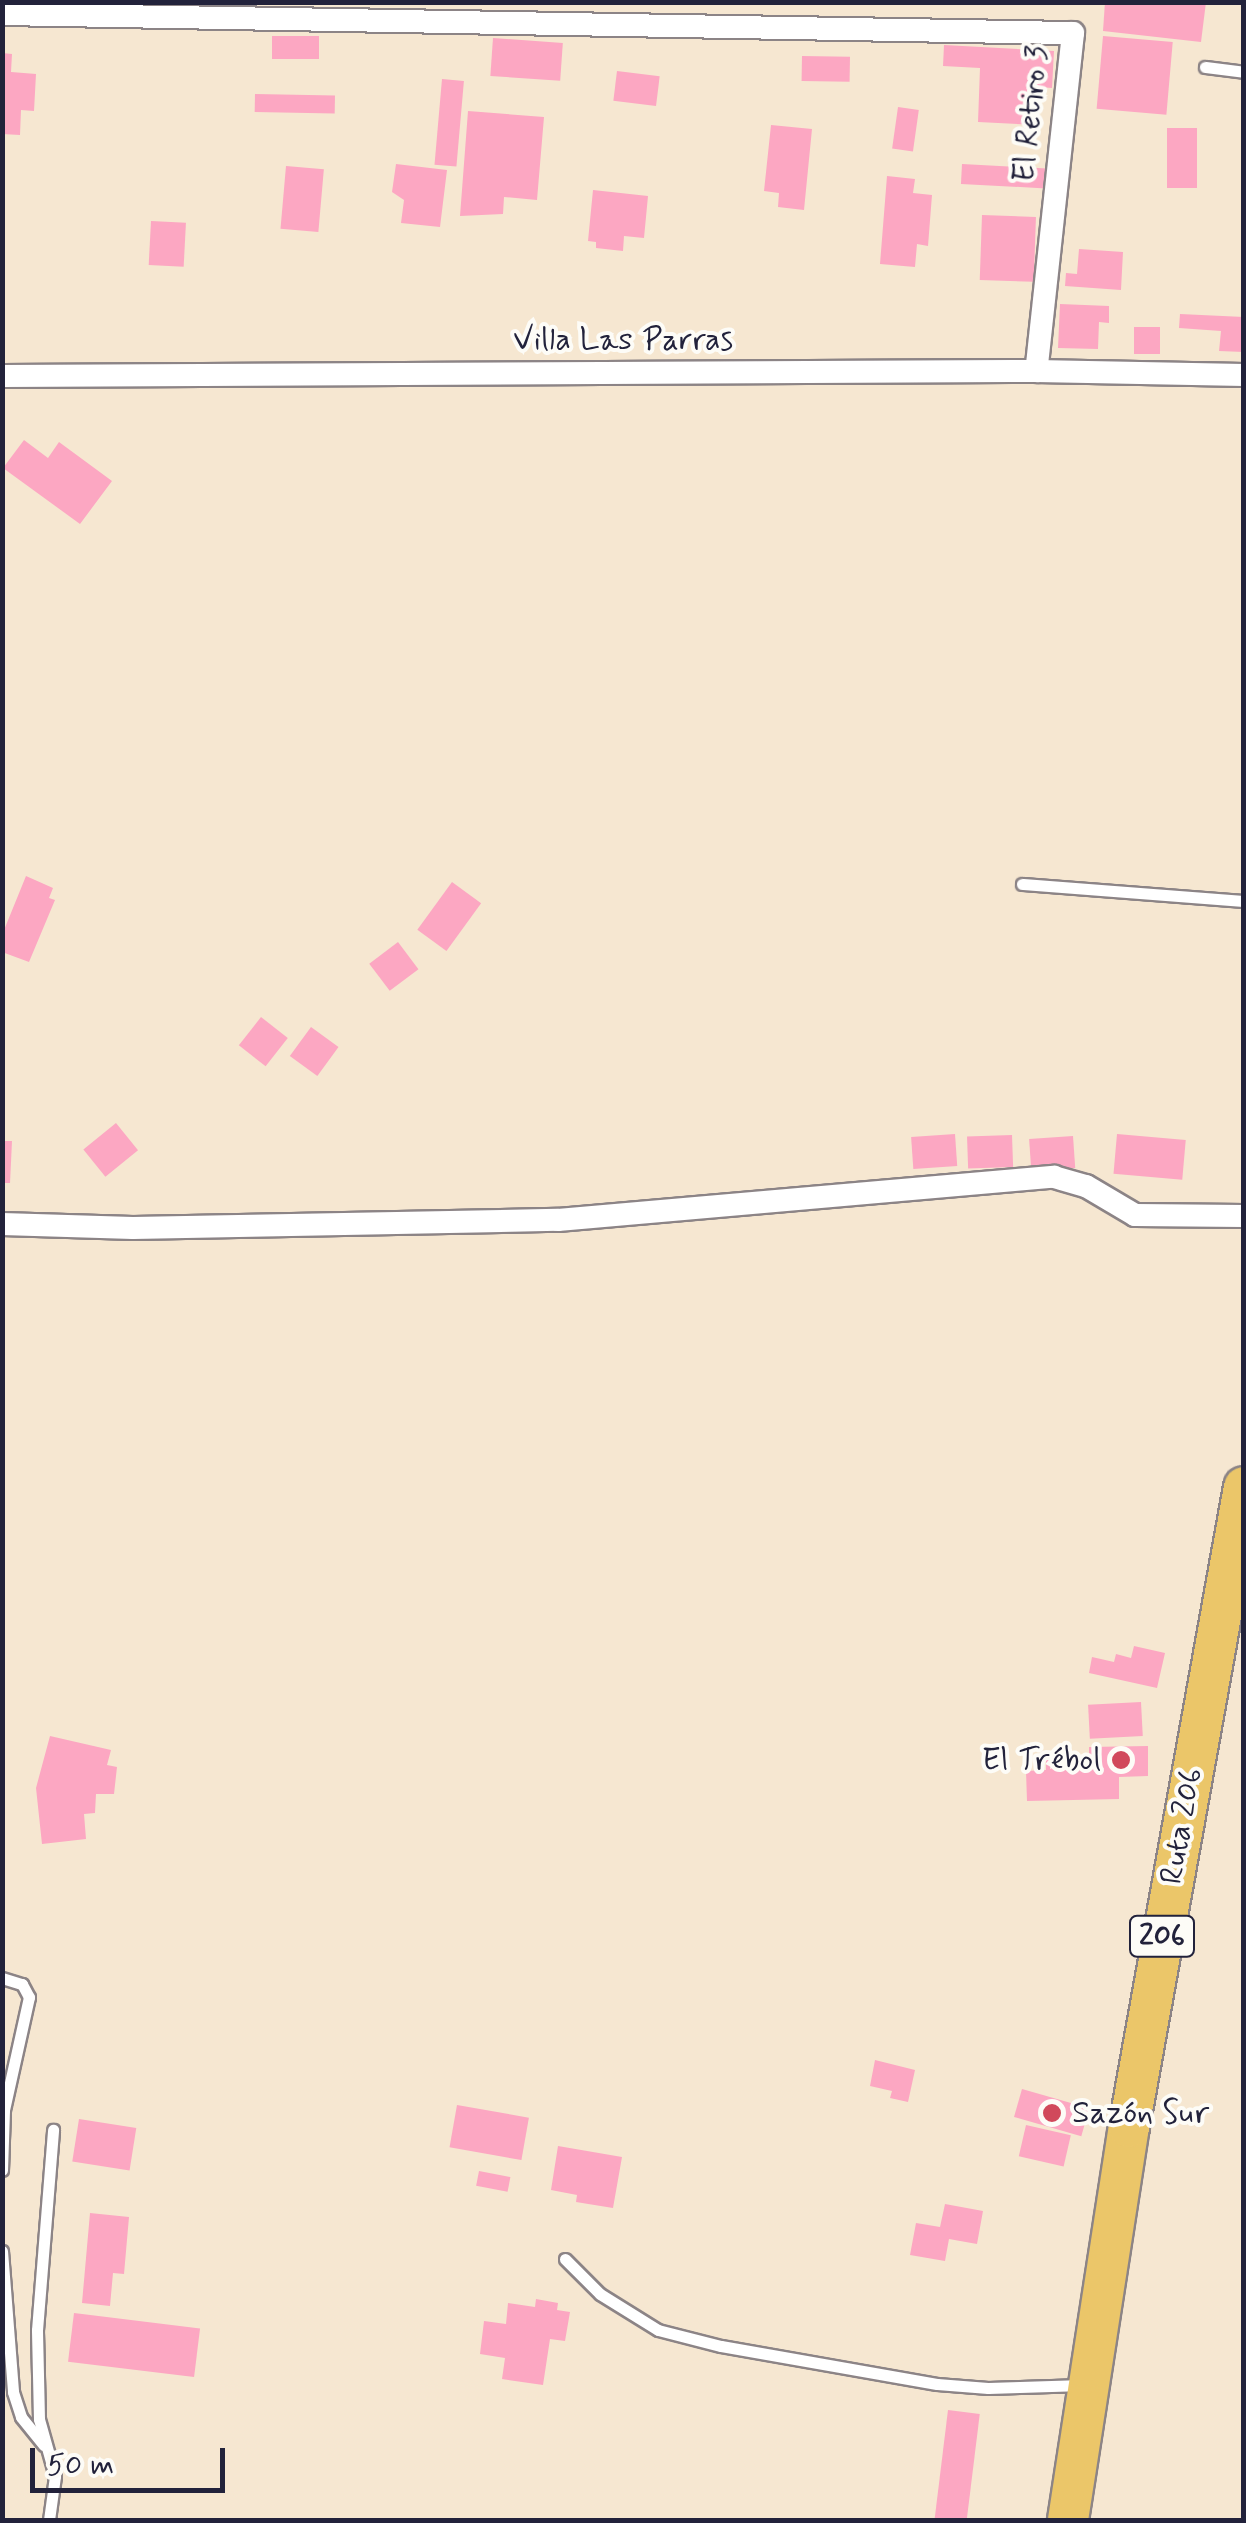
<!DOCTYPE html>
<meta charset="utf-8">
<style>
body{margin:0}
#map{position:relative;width:1246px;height:2523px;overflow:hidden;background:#f6e7d1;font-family:Mynerve,sans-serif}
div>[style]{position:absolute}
.building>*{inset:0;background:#fca7c2;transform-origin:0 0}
.roads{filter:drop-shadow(2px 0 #8c8486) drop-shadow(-2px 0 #8c8486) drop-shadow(0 2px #8c8486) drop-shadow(0 -2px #8c8486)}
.service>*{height:11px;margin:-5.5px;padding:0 5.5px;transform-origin:5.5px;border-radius:5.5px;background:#fff}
.minor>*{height:22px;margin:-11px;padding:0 11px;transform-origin:11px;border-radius:11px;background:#fff}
.trunk>*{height:40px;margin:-20px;padding:0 20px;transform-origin:20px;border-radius:20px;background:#ebc669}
.dots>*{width:28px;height:28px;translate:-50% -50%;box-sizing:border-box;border:5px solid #fdfcf7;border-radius:50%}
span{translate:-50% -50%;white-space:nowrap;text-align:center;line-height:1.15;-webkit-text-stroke:8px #fdfcf7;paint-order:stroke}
.shield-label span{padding:2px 8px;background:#fdfcf7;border:2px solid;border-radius:8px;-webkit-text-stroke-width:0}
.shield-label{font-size:30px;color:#22223b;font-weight:700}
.street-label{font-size:32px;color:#22223b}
.poi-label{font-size:32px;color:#22223b}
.right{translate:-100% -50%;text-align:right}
.left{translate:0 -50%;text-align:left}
.frame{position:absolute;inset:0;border:5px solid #22223b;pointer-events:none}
.scale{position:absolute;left:30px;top:2448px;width:195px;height:45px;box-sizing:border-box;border:5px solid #22223b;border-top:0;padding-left:12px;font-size:30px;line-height:35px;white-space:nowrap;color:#22223b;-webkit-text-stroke:8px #fdfcf7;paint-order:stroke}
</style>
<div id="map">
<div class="building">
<div style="clip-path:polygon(1105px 2px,1206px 2px,1201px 42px,1103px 31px)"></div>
<div style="left:272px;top:36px;width:47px;height:23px"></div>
<div style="left:1103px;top:36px;width:70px;height:73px;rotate:5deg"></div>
<div style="left:493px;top:38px;width:70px;height:38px;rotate:4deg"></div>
<div style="clip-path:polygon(944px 45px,1054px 51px,1052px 88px,1039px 87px,1037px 125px,978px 122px,980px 68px,943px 66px)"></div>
<div style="clip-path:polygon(2px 53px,12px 54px,11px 72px,36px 74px,34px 111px,21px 110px,20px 135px,2px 134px)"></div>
<div style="left:802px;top:56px;width:48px;height:25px;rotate:1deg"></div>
<div style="left:617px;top:71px;width:43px;height:30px;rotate:7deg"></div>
<div style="left:442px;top:79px;width:22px;height:86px;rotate:5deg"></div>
<div style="left:255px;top:94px;width:80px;height:18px;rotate:1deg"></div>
<div style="left:898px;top:107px;width:21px;height:42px;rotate:8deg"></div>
<div style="clip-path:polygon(468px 111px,544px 117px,537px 200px,504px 197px,503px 214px,460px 216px)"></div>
<div style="clip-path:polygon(771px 125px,812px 129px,804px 210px,778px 207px,779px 193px,764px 191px)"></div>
<div style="left:1167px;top:128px;width:30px;height:60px"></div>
<div style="clip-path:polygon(396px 164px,447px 170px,440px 227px,401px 223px,404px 200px,392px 192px)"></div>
<div style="left:962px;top:164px;width:85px;height:20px;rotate:3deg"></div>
<div style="left:286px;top:166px;width:38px;height:63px;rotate:5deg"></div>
<div style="clip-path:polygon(887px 176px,915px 179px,913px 193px,932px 195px,928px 246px,917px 244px,915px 267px,880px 264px)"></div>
<div style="clip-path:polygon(593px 190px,648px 196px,644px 238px,624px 236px,623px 251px,596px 248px,596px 242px,588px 241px)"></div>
<div style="left:982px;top:215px;width:54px;height:65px;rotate:2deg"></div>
<div style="left:151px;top:221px;width:35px;height:44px;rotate:3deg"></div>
<div style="clip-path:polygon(1079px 249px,1123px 252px,1121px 290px,1065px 286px,1066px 273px,1077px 274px)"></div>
<div style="clip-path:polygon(1060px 304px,1109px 306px,1109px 323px,1099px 322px,1098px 349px,1058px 348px)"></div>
<div style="clip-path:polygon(1180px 314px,1244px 317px,1244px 352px,1219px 351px,1221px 331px,1179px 328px)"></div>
<div style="left:1134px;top:327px;width:26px;height:27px"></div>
<div style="clip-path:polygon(24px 440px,48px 458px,59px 442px,112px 481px,80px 524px,3px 468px)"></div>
<div style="clip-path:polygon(26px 876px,53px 888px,49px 898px,55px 900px,29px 962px,2px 952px,2px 935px)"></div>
<div style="left:452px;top:882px;width:36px;height:59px;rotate:36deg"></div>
<div style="left:398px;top:942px;width:34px;height:36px;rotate:53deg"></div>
<div style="left:261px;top:1017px;width:34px;height:36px;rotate:38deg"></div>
<div style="left:311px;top:1027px;width:34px;height:36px;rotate:36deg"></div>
<div style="left:116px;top:1123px;width:35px;height:42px;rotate:51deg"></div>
<div style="left:955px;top:1134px;width:32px;height:44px;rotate:86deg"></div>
<div style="left:1117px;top:1134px;width:69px;height:40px;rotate:5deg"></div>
<div style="left:1012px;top:1135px;width:32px;height:45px;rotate:88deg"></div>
<div style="left:1073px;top:1136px;width:32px;height:44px;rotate:86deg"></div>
<div style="clip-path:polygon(2px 1141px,12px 1141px,10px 1183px,2px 1183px)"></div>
<div style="clip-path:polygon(1134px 1646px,1165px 1653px,1157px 1688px,1089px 1673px,1092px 1657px,1114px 1662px,1116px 1654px,1131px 1658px)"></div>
<div style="left:1141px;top:1702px;width:34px;height:53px;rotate:87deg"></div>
<div style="clip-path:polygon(50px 1736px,111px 1750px,107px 1765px,117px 1767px,114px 1794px,96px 1794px,95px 1813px,84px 1814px,86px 1839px,42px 1844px,36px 1788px)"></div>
<div style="clip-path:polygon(1148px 1746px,1148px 1776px,1119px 1777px,1119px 1799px,1027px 1801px,1026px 1771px,1046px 1770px,1046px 1758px,1089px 1757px,1089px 1747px)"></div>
<div style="clip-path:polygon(875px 2060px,915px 2070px,908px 2102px,890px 2098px,892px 2091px,870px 2086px)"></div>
<div style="left:1022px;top:2089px;width:70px;height:29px;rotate:16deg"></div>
<div style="left:457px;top:2105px;width:73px;height:43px;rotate:10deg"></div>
<div style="left:79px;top:2119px;width:58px;height:43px;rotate:9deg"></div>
<div style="left:1026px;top:2125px;width:46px;height:32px;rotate:13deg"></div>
<div style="clip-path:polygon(558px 2146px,622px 2157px,613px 2208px,576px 2202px,577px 2195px,551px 2190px)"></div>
<div style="left:479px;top:2171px;width:32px;height:15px;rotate:11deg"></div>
<div style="clip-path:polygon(945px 2204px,983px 2211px,977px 2244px,949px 2239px,945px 2261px,910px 2255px,916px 2223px,940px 2227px)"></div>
<div style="clip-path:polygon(90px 2213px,129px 2217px,124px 2274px,113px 2273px,110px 2306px,82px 2303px)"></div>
<div style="clip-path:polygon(536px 2299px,558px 2303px,557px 2310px,570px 2312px,565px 2341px,550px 2339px,543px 2385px,502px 2379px,505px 2358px,480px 2354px,484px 2321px,506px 2324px,508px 2303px,535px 2307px)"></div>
<div style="left:74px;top:2313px;width:127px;height:49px;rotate:7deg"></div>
<div style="left:948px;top:2410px;width:32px;height:111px;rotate:7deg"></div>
</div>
<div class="roads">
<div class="service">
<div style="left:1205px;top:67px;width:39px;rotate:7deg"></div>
<div style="left:1022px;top:884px;width:223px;rotate:4.4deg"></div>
<div style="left:2px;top:1978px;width:21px;rotate:17deg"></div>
<div style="left:22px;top:1984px;width:15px;rotate:62deg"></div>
<div style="left:29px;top:1997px;width:116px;rotate:102.5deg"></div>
<div style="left:4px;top:2110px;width:60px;rotate:91.9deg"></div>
<div style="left:2px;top:2251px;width:141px;rotate:85.5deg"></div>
<div style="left:13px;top:2392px;width:26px;rotate:72deg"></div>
<div style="left:21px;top:2417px;width:36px;rotate:51deg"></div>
<div style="left:565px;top:2259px;width:49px;rotate:45deg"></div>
<div style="left:600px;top:2294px;width:68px;rotate:31.8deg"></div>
<div style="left:658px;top:2330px;width:65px;rotate:14.3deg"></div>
<div style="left:721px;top:2346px;width:219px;rotate:10deg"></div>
<div style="left:937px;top:2384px;width:51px;rotate:4.5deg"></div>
<div style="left:988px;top:2388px;width:95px;rotate:-1.8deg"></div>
<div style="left:49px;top:2520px;width:44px;rotate:-82.2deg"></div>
<div style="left:55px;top:2476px;width:59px;rotate:-105.7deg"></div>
<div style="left:39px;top:2419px;width:89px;rotate:-91.3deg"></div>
<div style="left:37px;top:2330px;width:201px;rotate:-85.4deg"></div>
</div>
<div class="minor">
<div style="left:2px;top:14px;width:1071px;rotate:1.02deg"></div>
<div style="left:1073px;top:33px;width:340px;rotate:96.2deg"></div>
<div style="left:2px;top:376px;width:1034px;rotate:-0.28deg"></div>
<div style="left:1036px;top:371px;width:208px;rotate:1.1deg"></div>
<div style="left:2px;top:1224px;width:131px;rotate:1.7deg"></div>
<div style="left:133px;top:1228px;width:425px;rotate:-1.1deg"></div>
<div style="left:558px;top:1220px;width:498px;rotate:-5deg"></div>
<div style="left:1054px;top:1177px;width:33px;rotate:16deg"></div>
<div style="left:1086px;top:1186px;width:57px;rotate:30.6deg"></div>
<div style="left:1135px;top:1215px;width:109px;rotate:0.5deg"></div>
</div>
<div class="trunk">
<div style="left:1068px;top:2520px;width:398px;rotate:-81.2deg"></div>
<div style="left:1129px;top:2127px;width:650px;rotate:-79.81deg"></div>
</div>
</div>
<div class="dots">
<div style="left:1121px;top:1760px;background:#d1495b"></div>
<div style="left:1052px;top:2113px;background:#d1495b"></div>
</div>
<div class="shield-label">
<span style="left:1162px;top:1936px">206</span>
</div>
<div class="street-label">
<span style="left:1031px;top:114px;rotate:-84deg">El Retiro 3</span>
<span style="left:623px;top:340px">Villa Las Parras</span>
<span style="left:1182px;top:1826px;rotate:-80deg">Ruta 206</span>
</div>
<div class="poi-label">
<span class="right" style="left:1101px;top:1760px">El Trébol</span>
<span class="left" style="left:1072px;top:2113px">Sazón Sur</span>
</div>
<div class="frame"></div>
<div class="scale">50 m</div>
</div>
